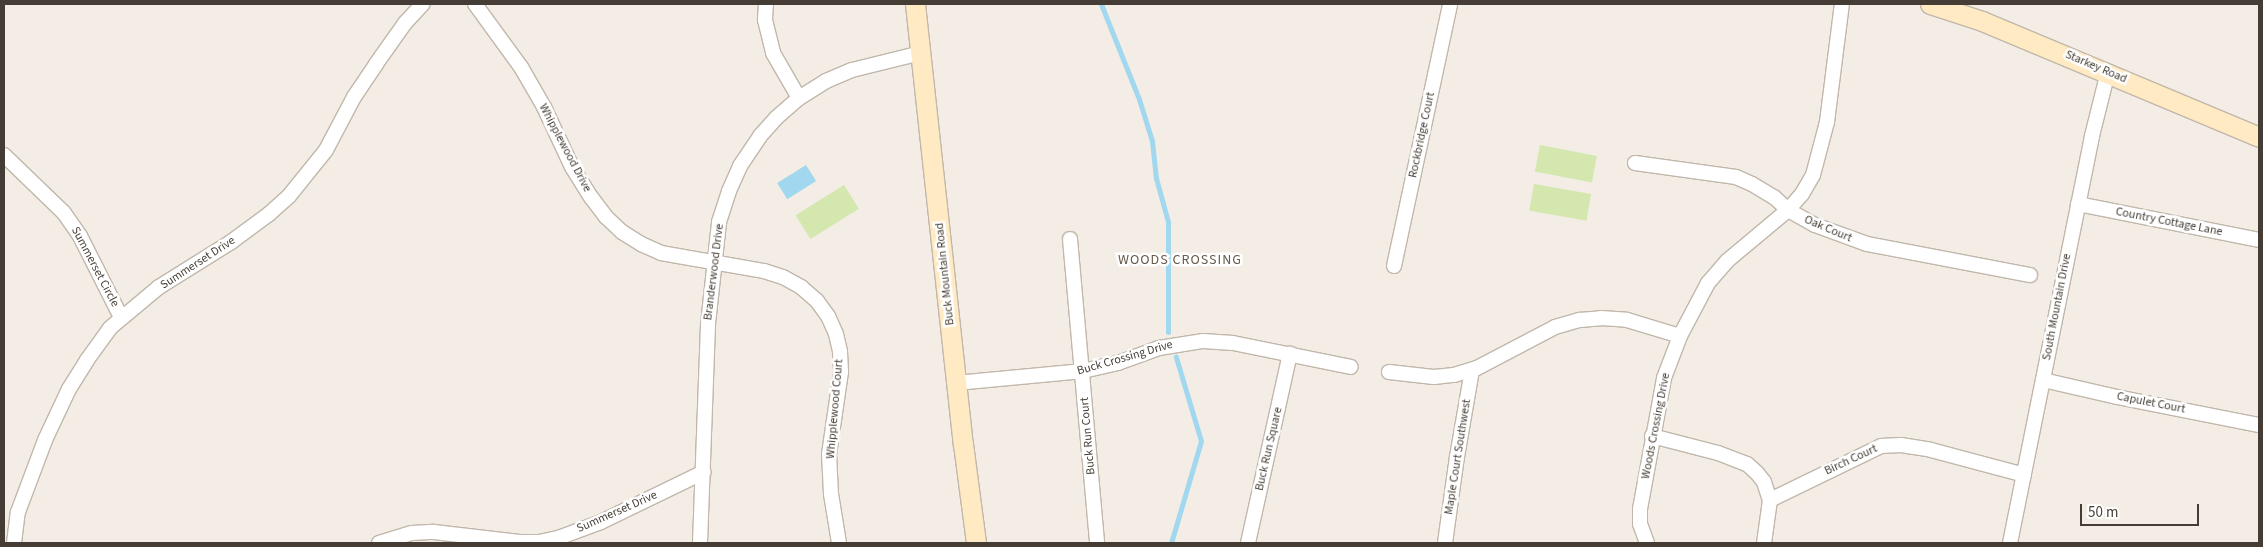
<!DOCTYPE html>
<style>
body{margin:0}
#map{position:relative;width:2263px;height:547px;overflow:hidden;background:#f3ede5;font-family:"Source Sans 3",sans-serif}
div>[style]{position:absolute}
.green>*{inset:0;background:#d3e7ae;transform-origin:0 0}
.water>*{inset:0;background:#a1d8f0;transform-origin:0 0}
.stream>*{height:5px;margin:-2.5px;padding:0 2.5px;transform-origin:2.5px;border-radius:2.5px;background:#a1d8f0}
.roads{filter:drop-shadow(1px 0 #c1b7ab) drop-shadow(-1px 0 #c1b7ab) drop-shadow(0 1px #c1b7ab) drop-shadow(0 -1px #c1b7ab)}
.street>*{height:14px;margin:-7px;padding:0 7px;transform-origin:7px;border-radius:7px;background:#fff}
.secondary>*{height:19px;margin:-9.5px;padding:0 9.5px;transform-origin:9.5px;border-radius:9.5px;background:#ffeac3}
span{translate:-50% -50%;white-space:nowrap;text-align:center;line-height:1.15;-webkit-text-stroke:5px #fff;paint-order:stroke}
.street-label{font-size:12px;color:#453d35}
.neighbourhood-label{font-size:14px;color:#685a4c;letter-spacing:1px}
.frame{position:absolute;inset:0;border:5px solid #453d35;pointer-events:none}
.scale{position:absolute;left:2080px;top:504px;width:119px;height:22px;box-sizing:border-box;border:2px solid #453d35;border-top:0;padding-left:6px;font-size:15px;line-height:18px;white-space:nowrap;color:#453d35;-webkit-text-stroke:4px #fff;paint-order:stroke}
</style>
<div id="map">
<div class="green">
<div style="left:1540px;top:145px;width:58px;height:27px;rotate:11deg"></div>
<div style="left:1534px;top:184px;width:58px;height:27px;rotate:10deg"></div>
<div style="left:844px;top:185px;width:28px;height:57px;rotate:58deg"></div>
</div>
<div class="water">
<div style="left:806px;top:165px;width:19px;height:34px;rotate:58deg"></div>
</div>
<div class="stream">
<div style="left:1101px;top:4px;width:102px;rotate:68.2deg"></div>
<div style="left:1139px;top:99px;width:44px;rotate:72.8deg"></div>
<div style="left:1152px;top:141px;width:37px;rotate:84deg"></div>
<div style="left:1156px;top:178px;width:46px;rotate:74.7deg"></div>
<div style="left:1168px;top:222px;width:110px;rotate:90deg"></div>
<div style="left:1171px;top:543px;width:106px;rotate:-73.6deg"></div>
<div style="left:1201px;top:441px;width:88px;rotate:-106.6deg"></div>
</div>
<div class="roads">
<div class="street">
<div style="left:475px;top:4px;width:78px;rotate:53.9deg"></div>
<div style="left:521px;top:67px;width:46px;rotate:60.1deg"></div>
<div style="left:544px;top:107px;width:66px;rotate:65deg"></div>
<div style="left:572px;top:167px;width:36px;rotate:58deg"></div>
<div style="left:591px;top:197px;width:25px;rotate:53deg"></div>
<div style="left:606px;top:217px;width:22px;rotate:43deg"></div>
<div style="left:622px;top:232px;width:22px;rotate:32deg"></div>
<div style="left:641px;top:244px;width:22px;rotate:24deg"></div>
<div style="left:661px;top:253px;width:105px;rotate:9.9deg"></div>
<div style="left:764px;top:271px;width:20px;rotate:18deg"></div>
<div style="left:783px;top:277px;width:21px;rotate:29deg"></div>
<div style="left:801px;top:287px;width:21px;rotate:41deg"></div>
<div style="left:817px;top:301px;width:19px;rotate:54deg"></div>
<div style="left:828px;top:316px;width:20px;rotate:66deg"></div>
<div style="left:836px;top:334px;width:18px;rotate:77deg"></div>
<div style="left:840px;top:352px;width:20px;rotate:87deg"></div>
<div style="left:841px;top:372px;width:83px;rotate:98.3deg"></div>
<div style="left:829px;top:454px;width:40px;rotate:87.1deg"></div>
<div style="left:831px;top:494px;width:50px;rotate:80.7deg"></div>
<div style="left:766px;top:4px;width:16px;rotate:94deg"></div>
<div style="left:765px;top:20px;width:34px;rotate:76deg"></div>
<div style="left:773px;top:53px;width:52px;rotate:60deg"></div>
<div style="left:4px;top:155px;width:83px;rotate:44deg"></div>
<div style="left:64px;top:213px;width:28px;rotate:55deg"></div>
<div style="left:80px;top:236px;width:91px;rotate:63.2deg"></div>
<div style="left:1635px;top:163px;width:102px;rotate:7.9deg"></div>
<div style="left:1736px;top:177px;width:17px;rotate:24deg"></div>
<div style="left:1752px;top:184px;width:26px;rotate:31deg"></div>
<div style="left:1774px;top:197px;width:19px;rotate:43deg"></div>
<div style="left:1788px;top:210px;width:31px;rotate:29deg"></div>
<div style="left:1815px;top:225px;width:55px;rotate:20.1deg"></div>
<div style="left:1867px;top:244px;width:166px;rotate:10.8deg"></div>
<div style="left:2078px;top:204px;width:185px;rotate:11.2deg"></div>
<div style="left:1070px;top:239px;width:305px;rotate:84.9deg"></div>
<div style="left:1394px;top:266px;width:268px;rotate:-77.9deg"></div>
<div style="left:1389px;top:372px;width:45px;rotate:6.3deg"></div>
<div style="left:1434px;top:377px;width:20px;rotate:-6deg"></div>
<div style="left:1454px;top:375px;width:24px;rotate:-17deg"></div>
<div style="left:1477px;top:368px;width:88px;rotate:-27.7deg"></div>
<div style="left:1555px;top:327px;width:26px;rotate:-16deg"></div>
<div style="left:1580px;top:320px;width:21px;rotate:-5deg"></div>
<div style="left:1601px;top:318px;width:26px;rotate:4deg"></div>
<div style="left:1627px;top:320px;width:55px;rotate:16.8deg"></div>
<div style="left:2043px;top:380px;width:76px;rotate:12.9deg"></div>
<div style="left:2117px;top:397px;width:145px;rotate:11.2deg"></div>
<div style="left:956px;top:383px;width:128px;rotate:-5.4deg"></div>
<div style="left:1083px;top:371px;width:36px;rotate:-13deg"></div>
<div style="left:1118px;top:363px;width:44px;rotate:-20.1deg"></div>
<div style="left:1159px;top:348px;width:45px;rotate:-9deg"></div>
<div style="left:1203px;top:341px;width:30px;rotate:4deg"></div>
<div style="left:1233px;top:343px;width:120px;rotate:11.5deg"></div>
<div style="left:1652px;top:436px;width:68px;rotate:14.4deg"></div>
<div style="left:1718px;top:453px;width:31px;rotate:21deg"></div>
<div style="left:1747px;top:464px;width:13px;rotate:42deg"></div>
<div style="left:1757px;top:473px;width:11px;rotate:52deg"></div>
<div style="left:1764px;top:482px;width:19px;rotate:72deg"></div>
<div style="left:1770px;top:500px;width:43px;rotate:97.9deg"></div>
<div style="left:1770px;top:500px;width:123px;rotate:-25.9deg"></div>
<div style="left:1881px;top:446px;width:20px;rotate:-3deg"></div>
<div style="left:1901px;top:445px;width:30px;rotate:9deg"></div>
<div style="left:1931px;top:450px;width:96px;rotate:15deg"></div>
<div style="left:14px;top:543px;width:31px;rotate:-83deg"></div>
<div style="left:18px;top:512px;width:77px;rotate:-69.4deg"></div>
<div style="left:45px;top:440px;width:56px;rotate:-64.8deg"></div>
<div style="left:69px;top:389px;width:34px;rotate:-58deg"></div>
<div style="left:87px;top:360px;width:39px;rotate:-54deg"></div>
<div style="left:110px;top:328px;width:64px;rotate:-39.9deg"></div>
<div style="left:159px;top:287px;width:85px;rotate:-32deg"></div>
<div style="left:231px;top:242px;width:47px;rotate:-36.4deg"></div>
<div style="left:269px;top:214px;width:27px;rotate:-42deg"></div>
<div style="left:289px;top:196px;width:59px;rotate:-51.2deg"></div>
<div style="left:326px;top:150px;width:60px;rotate:-62.2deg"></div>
<div style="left:354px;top:97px;width:40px;rotate:-56deg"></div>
<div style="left:376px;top:64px;width:50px;rotate:-54.7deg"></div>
<div style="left:405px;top:23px;width:26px;rotate:-47deg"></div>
<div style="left:379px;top:543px;width:34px;rotate:-17deg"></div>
<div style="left:412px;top:533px;width:22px;rotate:-3deg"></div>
<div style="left:434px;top:532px;width:86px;rotate:6.7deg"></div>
<div style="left:519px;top:542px;width:20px"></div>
<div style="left:539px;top:542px;width:19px;rotate:-12deg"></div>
<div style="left:558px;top:538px;width:46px;rotate:-20.4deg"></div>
<div style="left:601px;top:522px;width:114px;rotate:-25.9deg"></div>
<div style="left:700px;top:543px;width:219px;rotate:-87.9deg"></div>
<div style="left:708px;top:324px;width:103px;rotate:-83.8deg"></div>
<div style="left:719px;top:222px;width:33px;rotate:-72deg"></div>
<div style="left:729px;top:191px;width:27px;rotate:-66deg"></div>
<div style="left:740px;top:166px;width:36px;rotate:-56deg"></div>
<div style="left:760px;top:136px;width:24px;rotate:-48deg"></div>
<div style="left:776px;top:118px;width:30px;rotate:-41deg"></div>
<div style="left:799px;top:98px;width:32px;rotate:-32deg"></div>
<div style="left:826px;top:81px;width:28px;rotate:-23deg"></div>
<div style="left:852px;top:70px;width:71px;rotate:-13.8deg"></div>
<div style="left:1248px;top:543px;width:194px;rotate:-77.5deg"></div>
<div style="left:1445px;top:543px;width:87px;rotate:-82.1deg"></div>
<div style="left:1457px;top:457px;width:88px;rotate:-80.2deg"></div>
<div style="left:1647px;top:543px;width:20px;rotate:-110deg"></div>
<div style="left:1640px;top:524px;width:15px;rotate:-90deg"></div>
<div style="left:1640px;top:509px;width:133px;rotate:-79.6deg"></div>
<div style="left:1664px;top:378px;width:45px;rotate:-69.1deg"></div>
<div style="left:1680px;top:336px;width:60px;rotate:-62.2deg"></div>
<div style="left:1708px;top:283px;width:29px;rotate:-49deg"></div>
<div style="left:1727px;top:261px;width:80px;rotate:-39.9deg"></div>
<div style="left:1788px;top:210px;width:21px;rotate:-49deg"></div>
<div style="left:1802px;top:194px;width:22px;rotate:-60deg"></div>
<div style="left:1813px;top:175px;width:55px;rotate:-75.2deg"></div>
<div style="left:1827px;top:122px;width:119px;rotate:-82.8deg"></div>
<div style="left:2010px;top:543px;width:415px;rotate:-78.6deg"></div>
<div style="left:2092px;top:136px;width:66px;rotate:-76deg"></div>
</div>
<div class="secondary">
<div style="left:915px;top:4px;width:443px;rotate:83.8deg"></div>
<div style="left:963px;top:444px;width:100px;rotate:82.5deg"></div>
<div style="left:1930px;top:4px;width:55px;rotate:18.1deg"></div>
<div style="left:1982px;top:21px;width:300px;rotate:22.7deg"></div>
</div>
</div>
<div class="street-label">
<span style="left:2096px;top:67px;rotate:23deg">Starkey Road</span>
<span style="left:1422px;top:135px;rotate:-78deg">Rockbridge Court</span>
<span style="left:565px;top:148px;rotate:62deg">Whipplewood Drive</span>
<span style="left:2169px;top:222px;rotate:11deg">Country Cottage Lane</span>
<span style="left:1828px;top:229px;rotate:23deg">Oak Court</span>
<span style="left:198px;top:263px;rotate:-33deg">Summerset Drive</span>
<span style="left:95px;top:267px;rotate:62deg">Summerset Circle</span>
<span style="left:714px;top:272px;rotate:-83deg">Branderwood Drive</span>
<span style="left:945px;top:274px;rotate:-96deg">Buck Mountain Road</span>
<span style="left:2057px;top:307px;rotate:-79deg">South Mountain Drive</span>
<span style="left:1125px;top:358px;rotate:-16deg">Buck Crossing Drive</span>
<span style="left:2151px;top:403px;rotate:11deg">Capulet Court</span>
<span style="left:835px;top:409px;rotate:-85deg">Whipplewood Court</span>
<span style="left:1656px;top:426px;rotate:-79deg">Woods Crossing Drive</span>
<span style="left:1088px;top:436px;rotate:-95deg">Buck Run Court</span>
<span style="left:1269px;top:449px;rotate:-77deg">Buck Run Square</span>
<span style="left:1458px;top:457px;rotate:-81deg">Maple Court Southwest</span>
<span style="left:1851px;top:460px;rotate:-25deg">Birch Court</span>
<span style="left:617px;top:512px;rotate:-24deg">Summerset Drive</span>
</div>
<div class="neighbourhood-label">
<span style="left:1180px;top:260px">WOODS CROSSING</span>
</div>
<div class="frame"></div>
<div class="scale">50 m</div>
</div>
